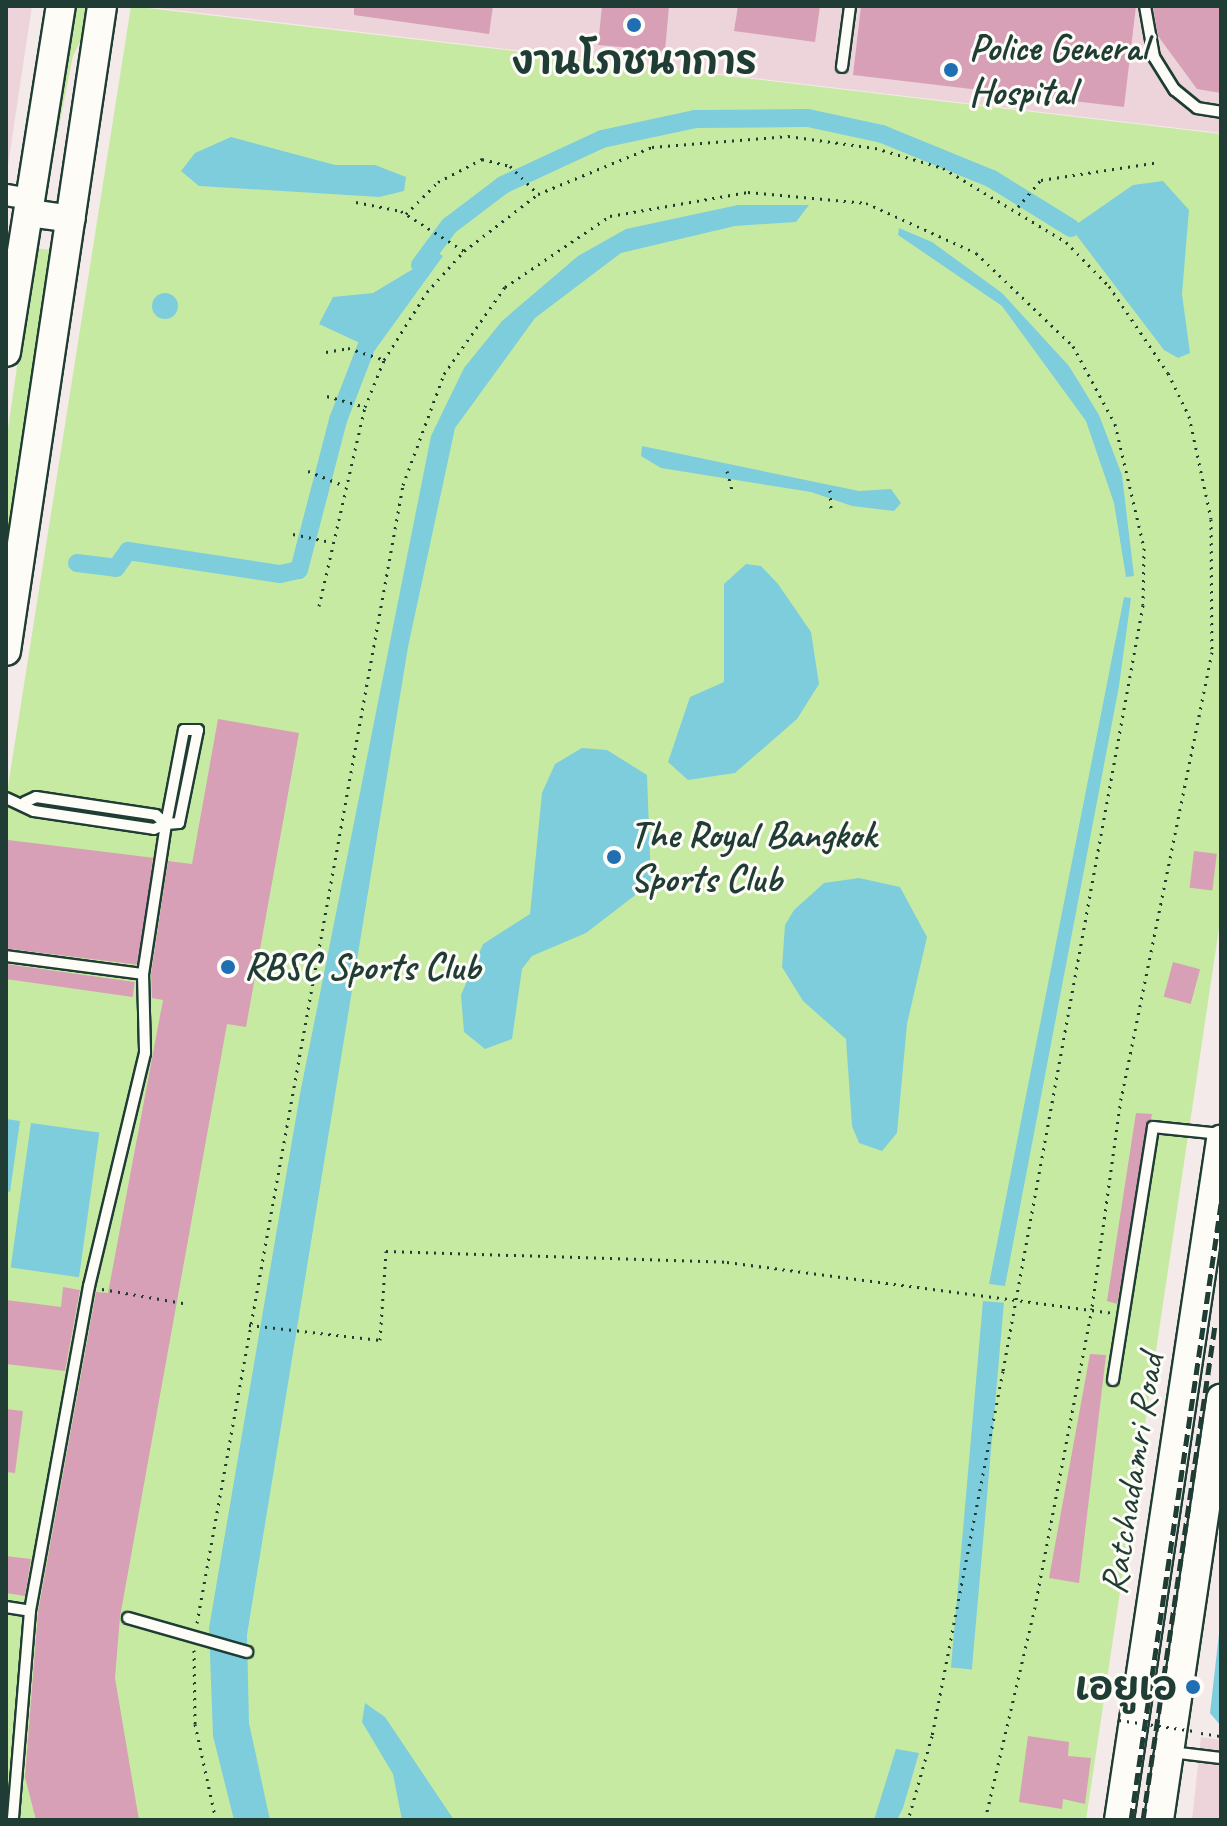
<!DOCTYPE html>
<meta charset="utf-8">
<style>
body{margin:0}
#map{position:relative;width:1227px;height:1826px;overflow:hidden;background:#f5eaea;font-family:Caveat,"Playpen Sans Thai",sans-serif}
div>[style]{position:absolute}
.built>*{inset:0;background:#ecd4da}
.green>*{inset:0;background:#c7eaa3}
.water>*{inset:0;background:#7ecddc;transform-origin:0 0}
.round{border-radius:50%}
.canal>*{height:18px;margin:-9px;padding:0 9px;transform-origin:9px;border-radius:9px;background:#7ecddc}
.building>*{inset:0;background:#d7a0b6;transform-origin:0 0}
.path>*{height:3px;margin-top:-1.5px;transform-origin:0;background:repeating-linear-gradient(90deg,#1f3d34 0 2px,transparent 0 8px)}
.roads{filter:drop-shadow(2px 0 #1f3d34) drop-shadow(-2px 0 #1f3d34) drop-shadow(0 2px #1f3d34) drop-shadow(0 -2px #1f3d34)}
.service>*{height:10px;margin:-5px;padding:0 5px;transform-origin:5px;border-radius:5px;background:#fdfcf7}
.minor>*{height:20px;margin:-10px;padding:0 10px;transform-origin:10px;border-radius:10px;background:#fdfcf7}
.tertiary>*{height:26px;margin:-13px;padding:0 13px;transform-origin:13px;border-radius:13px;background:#fdfcf7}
.secondary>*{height:28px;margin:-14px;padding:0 14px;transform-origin:14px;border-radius:14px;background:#fdfcf7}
.rail>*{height:5px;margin-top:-2.5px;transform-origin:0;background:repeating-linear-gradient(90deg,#1f3d34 0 12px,transparent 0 18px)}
.path-bridge>*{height:3px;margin-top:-1.5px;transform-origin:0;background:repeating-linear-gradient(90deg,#1f3d34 0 2px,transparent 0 8px)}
.dots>*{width:22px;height:22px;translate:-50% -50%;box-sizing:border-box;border:4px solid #fdfcf7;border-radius:50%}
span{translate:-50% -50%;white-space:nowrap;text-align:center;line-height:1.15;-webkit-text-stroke:6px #fdfcf7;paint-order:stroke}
.poi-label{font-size:38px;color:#1f3d34;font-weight:700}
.left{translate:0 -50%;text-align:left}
.right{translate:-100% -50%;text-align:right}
.street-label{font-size:38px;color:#1f3d34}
.frame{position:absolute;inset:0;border:8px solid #1f3d34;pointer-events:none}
</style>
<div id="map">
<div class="built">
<div style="clip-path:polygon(6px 6px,32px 6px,6px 178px)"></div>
<div style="clip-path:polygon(141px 6px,1221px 6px,1221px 133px)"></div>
<div style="clip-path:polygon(1201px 1737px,1221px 1740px,1221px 1820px,1192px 1820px)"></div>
</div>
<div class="green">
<div style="clip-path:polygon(72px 6px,89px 6px,87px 28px,73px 56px,45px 197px)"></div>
<div style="clip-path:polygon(131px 6px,1221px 134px,1221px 915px,1086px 1820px,6px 1820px,6px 799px)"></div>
<div style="clip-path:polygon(34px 248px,52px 250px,6px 572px,6px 443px)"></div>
</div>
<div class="water">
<div style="clip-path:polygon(231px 137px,335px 165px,375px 165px,406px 177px,404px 191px,379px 197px,199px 186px,181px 171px,195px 153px)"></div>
<div style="clip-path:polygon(1163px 181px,1189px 210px,1182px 294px,1190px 353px,1178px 358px,1164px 350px,1071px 228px,1133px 185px)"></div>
<div style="clip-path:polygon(738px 205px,809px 205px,796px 222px,735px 226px,621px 253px,535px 318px,455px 428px,408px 647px,247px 1635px,249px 1723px,270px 1820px,234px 1820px,213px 1736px,209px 1628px,300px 1094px,431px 436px,464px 368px,502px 321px,578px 256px,626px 229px)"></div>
<div style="clip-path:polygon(899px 228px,932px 242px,1002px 293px,1069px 366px,1099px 415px,1122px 475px,1134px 576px,1126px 577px,1114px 503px,1086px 421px,1002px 306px,898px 235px)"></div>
<div style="clip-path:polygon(430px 247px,443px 256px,375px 350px,319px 324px,333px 297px,373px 293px,413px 269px)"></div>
<div class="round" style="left:152px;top:293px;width:26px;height:26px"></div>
<div style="clip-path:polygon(642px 446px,859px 491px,891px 489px,901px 503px,894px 511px,852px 506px,811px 492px,661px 468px,641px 456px)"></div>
<div style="clip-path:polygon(746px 564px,761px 566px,778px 584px,811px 632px,819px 684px,797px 719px,735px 773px,688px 780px,668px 762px,690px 697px,724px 682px,724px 584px)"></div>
<div style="clip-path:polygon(1124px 597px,1131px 598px,1119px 686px,1005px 1286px,989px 1284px)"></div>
<div style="clip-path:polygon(582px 748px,607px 750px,647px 775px,651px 883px,586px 933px,532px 956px,522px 969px,512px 1039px,485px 1049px,464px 1032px,461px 995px,483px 944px,530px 914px,542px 793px,555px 764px)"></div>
<div style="clip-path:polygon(859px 878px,900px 887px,927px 937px,907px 1024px,897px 1133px,882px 1151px,859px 1143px,852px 1126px,846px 1039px,803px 1001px,782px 967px,785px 925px,794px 910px,824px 883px)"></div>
<div style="clip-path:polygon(6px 1119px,20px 1121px,10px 1192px,6px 1191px)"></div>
<div style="left:31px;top:1123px;width:69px;height:146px;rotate:8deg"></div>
<div style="left:983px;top:1301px;width:21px;height:368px;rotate:5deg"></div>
<div style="clip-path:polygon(1221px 1616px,1221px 1726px,1210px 1713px)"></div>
<div style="clip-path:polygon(365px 1703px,385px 1717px,454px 1820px,402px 1820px,393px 1774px,362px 1722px)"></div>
<div style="clip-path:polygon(896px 1749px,919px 1753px,903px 1808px,897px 1820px,874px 1820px)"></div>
</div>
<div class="canal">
<div style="left:420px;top:265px;width:49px;rotate:-53.4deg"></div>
<div style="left:449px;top:226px;width:68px;rotate:-37.2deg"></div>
<div style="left:503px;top:185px;width:109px;rotate:-24.9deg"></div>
<div style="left:602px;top:139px;width:95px;rotate:-12.1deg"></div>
<div style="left:695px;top:119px;width:113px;rotate:-0.5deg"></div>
<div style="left:808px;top:118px;width:76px;rotate:12.2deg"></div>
<div style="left:882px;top:134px;width:119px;rotate:22.2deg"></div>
<div style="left:992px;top:179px;width:93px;rotate:31.8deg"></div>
<div style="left:77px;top:563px;width:39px;rotate:7deg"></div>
<div style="left:116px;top:568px;width:21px;rotate:-55deg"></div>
<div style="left:128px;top:551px;width:154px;rotate:8.6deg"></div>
<div style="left:280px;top:574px;width:19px;rotate:-12deg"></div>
<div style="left:299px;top:570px;width:155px;rotate:-75.4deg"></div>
<div style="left:338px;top:420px;width:103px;rotate:-68.9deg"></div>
</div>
<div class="building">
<div style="clip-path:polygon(354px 6px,493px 6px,489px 34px,354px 15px)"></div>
<div style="clip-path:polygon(602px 6px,669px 6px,665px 51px,598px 45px)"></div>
<div style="clip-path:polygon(738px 6px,820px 6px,815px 42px,734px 31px)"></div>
<div style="clip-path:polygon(861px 6px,1136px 6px,1124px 107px,853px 75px)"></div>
<div style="clip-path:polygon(1153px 6px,1221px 6px,1221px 93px,1197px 89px,1158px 36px)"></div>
<div style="clip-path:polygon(218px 719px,299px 733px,246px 1027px,227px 1024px,120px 1617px,115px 1678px,139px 1820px,36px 1820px,25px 1777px,38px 1612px,96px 1292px,108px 1293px,163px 1000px,152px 998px,151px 974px,168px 861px,192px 864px)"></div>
<div style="left:8px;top:840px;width:146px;height:108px;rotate:7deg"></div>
<div style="left:1194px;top:851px;width:23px;height:37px;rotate:7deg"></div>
<div style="left:1173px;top:962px;width:28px;height:36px;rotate:15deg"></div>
<div style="left:6px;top:964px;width:130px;height:15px;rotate:8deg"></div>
<div style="clip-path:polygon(1136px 1113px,1152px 1114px,1117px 1304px,1107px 1301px)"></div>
<div style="clip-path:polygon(63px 1287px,80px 1290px,65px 1371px,6px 1364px,6px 1300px,61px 1307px)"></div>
<div style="clip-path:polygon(1090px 1354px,1106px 1355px,1079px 1583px,1049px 1578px)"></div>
<div style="clip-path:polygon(6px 1409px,23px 1411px,15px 1473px,6px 1472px)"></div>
<div style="clip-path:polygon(6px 1556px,31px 1559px,25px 1596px,6px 1593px)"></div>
<div style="clip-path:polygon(1028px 1736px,1069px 1742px,1068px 1756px,1091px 1758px,1085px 1804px,1063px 1799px,1062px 1809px,1019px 1802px)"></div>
</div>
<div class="path">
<div style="left:356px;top:202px;width:46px;rotate:11.3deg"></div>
<div style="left:401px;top:211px;width:75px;rotate:32.4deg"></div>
<div style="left:1018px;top:207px;width:35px;rotate:-50deg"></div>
<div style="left:1041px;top:180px;width:118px;rotate:-8.7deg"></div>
<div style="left:406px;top:214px;width:45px;rotate:-45deg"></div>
<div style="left:438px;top:182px;width:50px;rotate:-27.6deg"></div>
<div style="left:482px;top:159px;width:29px;rotate:14deg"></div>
<div style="left:510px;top:166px;width:40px;rotate:45deg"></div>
<div style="left:326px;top:352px;width:22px;rotate:-10deg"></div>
<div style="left:348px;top:348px;width:38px;rotate:18deg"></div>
<div style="left:327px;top:396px;width:40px;rotate:16deg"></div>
<div style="left:308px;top:471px;width:38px;rotate:22deg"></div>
<div style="left:727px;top:471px;width:20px;rotate:75deg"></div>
<div style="left:830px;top:490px;width:19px;rotate:87deg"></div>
<div style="left:293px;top:534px;width:40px;rotate:12deg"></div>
<div style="left:319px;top:606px;width:204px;rotate:-77deg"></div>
<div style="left:365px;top:407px;width:51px;rotate:-68deg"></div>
<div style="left:384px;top:360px;width:80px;rotate:-57.7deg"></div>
<div style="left:427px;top:292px;width:55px;rotate:-47.9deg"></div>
<div style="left:464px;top:251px;width:93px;rotate:-37.6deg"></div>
<div style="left:538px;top:194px;width:123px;rotate:-22.4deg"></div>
<div style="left:652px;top:147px;width:136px;rotate:-4.6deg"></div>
<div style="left:788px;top:136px;width:88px;rotate:7.9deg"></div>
<div style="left:875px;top:148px;width:71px;rotate:16.4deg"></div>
<div style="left:943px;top:168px;width:144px;rotate:31deg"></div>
<div style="left:1066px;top:242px;width:62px;rotate:45.7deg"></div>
<div style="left:1109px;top:286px;width:105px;rotate:55.9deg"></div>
<div style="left:1168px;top:373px;width:48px;rotate:64deg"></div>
<div style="left:1189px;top:416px;width:105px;rotate:77.9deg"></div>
<div style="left:1211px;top:519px;width:133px;rotate:89.6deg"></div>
<div style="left:1212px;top:652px;width:455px;rotate:101.5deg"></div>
<div style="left:1121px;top:1098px;width:212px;rotate:97.9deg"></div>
<div style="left:1092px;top:1308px;width:304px;rotate:100.8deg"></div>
<div style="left:1035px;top:1607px;width:219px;rotate:103.2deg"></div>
<div style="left:1221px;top:1058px;width:7px;rotate:90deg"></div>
<div style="left:102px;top:1289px;width:88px;rotate:9.8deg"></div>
<div style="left:249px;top:1325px;width:132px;rotate:6.5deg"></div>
<div style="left:380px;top:1340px;width:89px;rotate:-86.1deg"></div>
<div style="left:386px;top:1251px;width:341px;rotate:1.8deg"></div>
<div style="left:727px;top:1262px;width:388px;rotate:7.5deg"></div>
<div style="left:197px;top:1623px;width:1156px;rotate:-79.74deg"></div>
<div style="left:403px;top:485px;width:118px;rotate:-69.7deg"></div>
<div style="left:444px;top:374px;width:106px;rotate:-55deg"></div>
<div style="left:505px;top:287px;width:127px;rotate:-34.1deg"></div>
<div style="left:610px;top:216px;width:140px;rotate:-9.9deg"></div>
<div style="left:748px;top:192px;width:119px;rotate:5.3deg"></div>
<div style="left:866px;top:203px;width:121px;rotate:24.4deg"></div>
<div style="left:976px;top:253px;width:134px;rotate:43.8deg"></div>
<div style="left:1073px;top:346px;width:89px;rotate:61.7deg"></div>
<div style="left:1115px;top:424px;width:127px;rotate:76.8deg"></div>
<div style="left:1144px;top:548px;width:57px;rotate:91deg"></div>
<div style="left:1143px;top:605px;width:779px;rotate:100.36deg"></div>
<div style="left:1003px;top:1371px;width:372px;rotate:101deg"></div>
<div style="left:932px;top:1736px;width:87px;rotate:105.9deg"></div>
<div style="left:194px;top:1650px;width:74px;rotate:89.2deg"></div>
<div style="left:195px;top:1724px;width:98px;rotate:77.7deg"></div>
<div style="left:1201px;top:1733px;width:20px;rotate:9deg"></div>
</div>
<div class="roads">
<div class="service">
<div style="left:1145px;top:6px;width:52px;rotate:80deg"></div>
<div style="left:1154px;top:57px;width:39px;rotate:58deg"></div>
<div style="left:1175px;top:90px;width:28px;rotate:39deg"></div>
<div style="left:1197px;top:108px;width:24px;rotate:9deg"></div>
<div style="left:842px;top:67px;width:62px;rotate:-82.5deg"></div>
<div style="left:6px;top:798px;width:31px;rotate:25deg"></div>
<div style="left:34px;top:811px;width:121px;rotate:8.5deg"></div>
<div style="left:154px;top:829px;width:13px;rotate:-23deg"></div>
<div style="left:166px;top:824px;width:13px;rotate:-4deg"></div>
<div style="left:179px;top:823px;width:95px;rotate:-78.5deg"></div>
<div style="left:198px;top:730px;width:14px;rotate:180deg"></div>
<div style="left:184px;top:730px;width:96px;rotate:100.8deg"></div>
<div style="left:166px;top:824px;width:152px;rotate:98.7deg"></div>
<div style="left:25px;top:802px;width:12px;rotate:-24deg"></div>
<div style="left:36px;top:797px;width:121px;rotate:8.5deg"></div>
<div style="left:156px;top:815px;width:13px;rotate:42deg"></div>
<div style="left:6px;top:956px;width:138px;rotate:7.5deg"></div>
<div style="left:143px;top:974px;width:79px;rotate:88.5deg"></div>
<div style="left:145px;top:1053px;width:240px;rotate:103.5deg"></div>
<div style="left:89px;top:1286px;width:330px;rotate:100.3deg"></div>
<div style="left:30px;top:1611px;width:210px;rotate:94.7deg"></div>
<div style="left:1113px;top:1380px;width:256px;rotate:-81deg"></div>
<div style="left:1153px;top:1127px;width:68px;rotate:5.9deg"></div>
<div style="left:6px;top:1607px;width:24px;rotate:9deg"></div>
<div style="left:128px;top:1618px;width:124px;rotate:15.9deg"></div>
<div style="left:1171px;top:1752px;width:50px;rotate:6.8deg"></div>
</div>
<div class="minor">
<div style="left:6px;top:195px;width:24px;rotate:9deg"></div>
</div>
<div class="tertiary">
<div style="left:29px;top:213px;width:43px;rotate:7.9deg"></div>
</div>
<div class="secondary">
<div style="left:6px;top:352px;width:350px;rotate:-81deg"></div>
<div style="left:6px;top:651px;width:652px;rotate:-81.53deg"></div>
<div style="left:1119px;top:1820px;width:688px;rotate:-81.47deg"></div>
<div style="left:1159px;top:1820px;width:426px;rotate:-81.6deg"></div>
</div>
</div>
<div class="rail">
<div style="left:1131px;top:1820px;width:623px;rotate:-81.69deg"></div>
<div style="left:1143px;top:1820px;width:500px;rotate:-81.72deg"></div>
</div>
<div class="path-bridge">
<div style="left:1119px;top:1720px;width:76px;rotate:8.3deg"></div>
</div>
<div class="dots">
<div style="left:634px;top:25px;background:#1f6fb2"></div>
<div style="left:951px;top:70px;background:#1f6fb2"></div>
<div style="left:614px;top:857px;background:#1f6fb2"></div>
<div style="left:228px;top:967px;background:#1f6fb2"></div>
<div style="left:1193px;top:1687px;background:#1f6fb2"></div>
</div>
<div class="poi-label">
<span class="left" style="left:969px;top:70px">Police General<br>Hospital</span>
<span style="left:634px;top:61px">งานโภชนาการ</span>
<span class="left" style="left:630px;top:857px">The Royal Bangkok<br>Sports Club</span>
<span class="left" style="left:244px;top:967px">RBSC Sports Club</span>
<span class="right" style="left:1177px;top:1687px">เอยูเอ</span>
</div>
<div class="street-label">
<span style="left:1132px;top:1474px;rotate:-81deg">Ratchadamri Road</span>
</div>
<div class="frame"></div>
</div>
